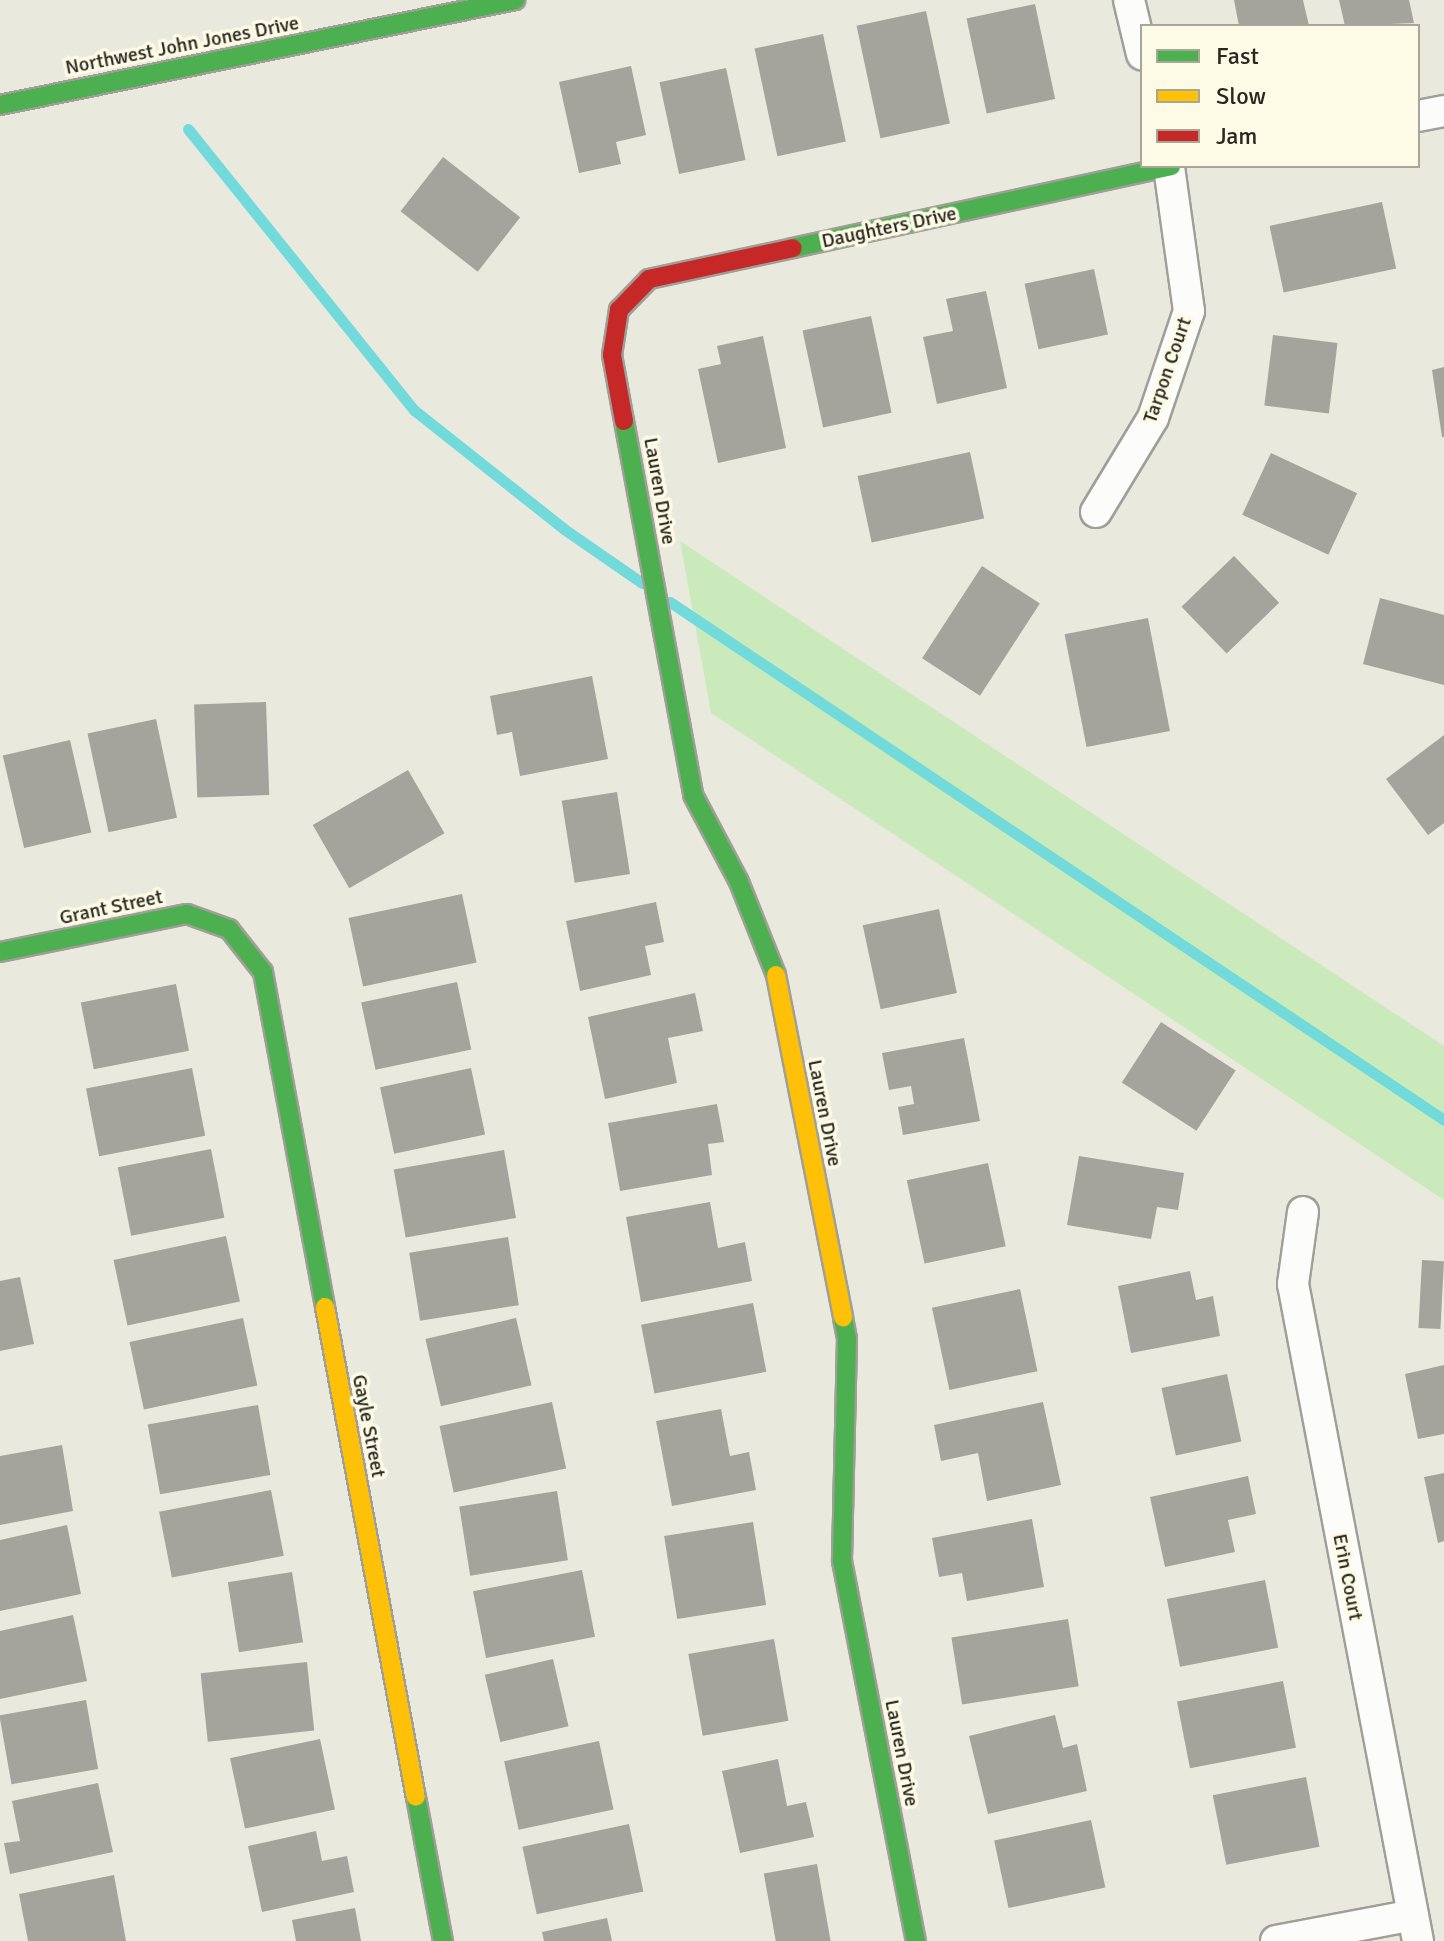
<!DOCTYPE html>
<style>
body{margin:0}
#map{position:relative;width:1444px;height:1941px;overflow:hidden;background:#eae9de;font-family:Signika,sans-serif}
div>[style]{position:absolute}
.green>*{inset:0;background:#cbeabb}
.stream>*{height:11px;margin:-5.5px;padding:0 5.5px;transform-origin:5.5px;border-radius:5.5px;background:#72dadb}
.building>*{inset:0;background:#a5a49c;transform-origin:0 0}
.roads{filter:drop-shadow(2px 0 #a09f97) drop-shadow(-2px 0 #a09f97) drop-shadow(0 2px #a09f97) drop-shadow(0 -2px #a09f97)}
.street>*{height:30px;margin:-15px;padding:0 15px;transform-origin:15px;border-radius:15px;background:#fcfcfa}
.fast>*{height:18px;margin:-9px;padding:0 9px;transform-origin:9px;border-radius:9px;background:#4caf50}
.slow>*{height:18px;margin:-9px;padding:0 9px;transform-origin:9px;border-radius:9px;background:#ffc107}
.jam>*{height:18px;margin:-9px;padding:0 9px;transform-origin:9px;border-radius:9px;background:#c62828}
span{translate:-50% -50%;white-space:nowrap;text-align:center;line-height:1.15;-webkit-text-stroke:7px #fdfae5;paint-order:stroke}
.street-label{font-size:20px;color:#282720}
.legend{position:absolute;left:1140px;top:24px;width:280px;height:144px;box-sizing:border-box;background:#fdfae5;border:2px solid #a8a696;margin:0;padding:10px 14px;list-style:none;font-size:24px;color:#282720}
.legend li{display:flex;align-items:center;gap:16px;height:40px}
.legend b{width:40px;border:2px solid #a8a696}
</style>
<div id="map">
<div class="green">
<div style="clip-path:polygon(680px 541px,1444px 1046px,1444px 1200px,711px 713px)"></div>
</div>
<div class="stream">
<div style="left:188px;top:129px;width:361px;rotate:51.2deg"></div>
<div style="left:414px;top:410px;width:191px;rotate:38.4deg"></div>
<div style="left:564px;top:529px;width:95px;rotate:34.7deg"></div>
<div style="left:670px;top:602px;width:931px;rotate:33.79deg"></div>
</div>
<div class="building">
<div style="clip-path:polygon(1234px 0,1303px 0,1309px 26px,1239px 26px)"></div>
<div style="clip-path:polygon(1339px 0,1409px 0,1414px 23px,1345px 26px)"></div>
<div style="left:1035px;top:4px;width:97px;height:70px;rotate:78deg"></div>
<div style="left:926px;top:11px;width:115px;height:71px;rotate:78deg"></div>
<div style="left:823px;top:34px;width:110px;height:70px;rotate:78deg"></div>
<div style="clip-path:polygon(631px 66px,646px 135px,616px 142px,621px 164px,579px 173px,559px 82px)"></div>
<div style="left:726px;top:68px;width:94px;height:68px;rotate:78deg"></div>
<div style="left:443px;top:157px;width:98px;height:69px;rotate:38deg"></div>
<div style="left:1382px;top:202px;width:68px;height:115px;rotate:78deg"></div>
<div style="left:1094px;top:269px;width:67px;height:71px;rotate:78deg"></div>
<div style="clip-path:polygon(986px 291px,1007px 388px,937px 404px,923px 337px,953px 331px,946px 299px)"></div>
<div style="left:871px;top:316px;width:99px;height:70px;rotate:78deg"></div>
<div style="left:1273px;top:335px;width:65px;height:71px;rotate:7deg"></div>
<div style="clip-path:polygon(763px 336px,786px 448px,718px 463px,698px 369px,721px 364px,717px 346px)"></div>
<div style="clip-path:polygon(1444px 367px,1444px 437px,1442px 437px,1432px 370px)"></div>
<div style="left:970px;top:452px;width:68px;height:115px;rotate:78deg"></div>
<div style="left:1271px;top:453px;width:95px;height:68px;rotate:25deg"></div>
<div style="left:1234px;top:556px;width:65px;height:73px;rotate:46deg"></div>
<div style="left:982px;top:566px;width:69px;height:110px;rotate:33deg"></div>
<div style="clip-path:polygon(1380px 598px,1444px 615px,1444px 685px,1363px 664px)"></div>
<div style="left:1148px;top:618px;width:115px;height:85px;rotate:79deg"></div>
<div style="clip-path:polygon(592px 676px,608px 759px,520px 776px,512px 732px,497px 735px,490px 696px)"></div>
<div style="left:266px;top:702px;width:93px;height:72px;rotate:88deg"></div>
<div style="left:156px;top:719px;width:101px;height:70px;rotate:78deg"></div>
<div style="clip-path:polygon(1444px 735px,1444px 823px,1428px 835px,1386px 779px)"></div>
<div style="left:70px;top:740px;width:95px;height:69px;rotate:77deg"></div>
<div style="left:408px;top:770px;width:73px;height:110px;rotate:60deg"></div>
<div style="left:617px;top:792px;width:83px;height:56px;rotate:81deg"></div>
<div style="left:462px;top:894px;width:70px;height:116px;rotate:78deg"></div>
<div style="clip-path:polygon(656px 902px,664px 942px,645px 946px,651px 975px,580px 991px,566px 921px)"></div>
<div style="left:939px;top:909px;width:86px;height:78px;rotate:78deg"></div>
<div style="left:457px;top:982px;width:69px;height:98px;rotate:78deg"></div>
<div style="left:176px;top:984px;width:68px;height:97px;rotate:79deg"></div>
<div style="clip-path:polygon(695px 993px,703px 1031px,668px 1038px,677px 1083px,605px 1099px,588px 1017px)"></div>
<div style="left:1161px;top:1022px;width:89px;height:72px;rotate:33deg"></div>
<div style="clip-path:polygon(964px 1038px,980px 1121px,903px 1135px,898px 1107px,914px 1104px,911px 1086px,889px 1090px,882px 1053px)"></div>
<div style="left:192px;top:1068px;width:69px;height:108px;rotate:79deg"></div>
<div style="left:471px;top:1068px;width:68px;height:93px;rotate:78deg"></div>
<div style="clip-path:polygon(717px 1104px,724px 1142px,708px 1144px,712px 1175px,620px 1191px,608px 1123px)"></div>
<div style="left:211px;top:1149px;width:70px;height:95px;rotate:79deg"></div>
<div style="left:504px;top:1150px;width:69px;height:112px;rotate:80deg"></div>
<div style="clip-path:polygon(1079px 1156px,1184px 1173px,1178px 1210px,1157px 1207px,1151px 1239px,1067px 1225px)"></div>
<div style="left:988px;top:1163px;width:85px;height:83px;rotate:78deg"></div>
<div style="clip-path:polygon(710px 1202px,718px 1248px,745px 1242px,752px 1281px,641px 1302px,626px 1217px)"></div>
<div style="left:226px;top:1236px;width:67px;height:115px;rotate:78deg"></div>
<div style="left:508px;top:1237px;width:69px;height:100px;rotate:81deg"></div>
<div style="left:1422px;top:1260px;width:22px;height:68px;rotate:3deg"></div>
<div style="clip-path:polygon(1190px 1271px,1196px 1300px,1213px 1296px,1220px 1336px,1131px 1353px,1118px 1286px)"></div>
<div style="clip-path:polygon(20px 1277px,34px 1344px,0 1351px,0 1281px)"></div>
<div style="left:1020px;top:1289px;width:84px;height:90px;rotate:78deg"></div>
<div style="left:753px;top:1303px;width:70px;height:114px;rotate:79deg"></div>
<div style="left:243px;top:1318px;width:69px;height:116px;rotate:78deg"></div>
<div style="left:516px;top:1318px;width:69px;height:93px;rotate:77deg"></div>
<div style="clip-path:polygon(1444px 1365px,1444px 1434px,1418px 1439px,1405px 1374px)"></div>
<div style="left:1227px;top:1374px;width:69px;height:67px;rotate:78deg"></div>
<div style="left:552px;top:1402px;width:68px;height:115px;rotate:78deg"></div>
<div style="clip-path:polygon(1043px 1402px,1061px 1485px,987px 1501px,978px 1453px,941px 1461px,934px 1425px)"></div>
<div style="left:258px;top:1405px;width:71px;height:112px;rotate:80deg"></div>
<div style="clip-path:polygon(721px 1409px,730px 1456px,749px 1452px,756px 1490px,672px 1506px,656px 1421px)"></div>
<div style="clip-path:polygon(62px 1445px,73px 1511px,0 1525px,0 1456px)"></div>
<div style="clip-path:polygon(1444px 1473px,1444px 1541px,1438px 1543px,1424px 1477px)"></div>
<div style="clip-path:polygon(1248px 1476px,1256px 1514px,1228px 1520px,1235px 1552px,1165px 1567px,1150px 1497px)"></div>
<div style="left:271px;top:1490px;width:67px;height:114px;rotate:79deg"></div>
<div style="left:557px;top:1491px;width:70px;height:99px;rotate:81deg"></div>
<div style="clip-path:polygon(1032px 1519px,1044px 1587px,967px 1601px,962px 1573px,939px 1577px,932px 1538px)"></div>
<div style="left:753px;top:1522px;width:84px;height:90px;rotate:81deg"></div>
<div style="clip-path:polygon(67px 1525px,81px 1594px,0 1611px,0 1540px)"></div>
<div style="left:582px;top:1570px;width:68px;height:111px;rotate:79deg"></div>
<div style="left:292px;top:1572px;width:71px;height:65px;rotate:81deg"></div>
<div style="left:1265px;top:1580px;width:69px;height:100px;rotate:79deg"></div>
<div style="clip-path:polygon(73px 1615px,87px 1681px,0 1699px,0 1631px)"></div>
<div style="left:1068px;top:1619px;width:68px;height:118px;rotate:81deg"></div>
<div style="left:774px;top:1639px;width:83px;height:87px;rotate:80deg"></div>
<div style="left:553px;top:1659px;width:69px;height:70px;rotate:77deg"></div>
<div style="left:307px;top:1662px;width:69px;height:107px;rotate:84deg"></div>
<div style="left:1283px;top:1681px;width:68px;height:108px;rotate:79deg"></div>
<div style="left:86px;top:1700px;width:70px;height:88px;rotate:80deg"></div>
<div style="clip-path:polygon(1055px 1715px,1063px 1748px,1077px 1744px,1087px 1791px,988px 1814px,969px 1736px)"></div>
<div style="left:320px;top:1739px;width:72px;height:92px;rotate:78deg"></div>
<div style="left:599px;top:1741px;width:70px;height:97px;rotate:78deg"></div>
<div style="clip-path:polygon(778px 1759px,787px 1806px,806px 1802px,814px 1837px,740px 1853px,722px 1771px)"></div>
<div style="left:1306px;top:1777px;width:71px;height:95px;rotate:79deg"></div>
<div style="clip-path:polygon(98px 1783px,113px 1852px,10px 1874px,4px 1843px,20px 1841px,12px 1801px)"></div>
<div style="left:1091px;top:1820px;width:69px;height:99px;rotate:78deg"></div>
<div style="left:629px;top:1824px;width:69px;height:109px;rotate:78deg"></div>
<div style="clip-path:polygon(316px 1831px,322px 1861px,347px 1856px,354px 1892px,262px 1912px,248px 1846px)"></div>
<div style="left:817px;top:1864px;width:78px;height:54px;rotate:80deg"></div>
<div style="clip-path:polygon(114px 1875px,126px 1941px,28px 1941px,19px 1894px)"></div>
<div style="clip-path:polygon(355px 1908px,361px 1941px,296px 1941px,292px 1920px)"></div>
<div style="clip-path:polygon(607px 1918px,612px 1941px,544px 1941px,542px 1932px)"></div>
</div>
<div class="roads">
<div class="street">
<div style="left:1129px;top:0;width:56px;rotate:76.5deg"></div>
<div style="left:1418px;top:116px;width:26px;rotate:-11deg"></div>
<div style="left:1096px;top:512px;width:110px;rotate:-58.8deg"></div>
<div style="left:1153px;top:418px;width:113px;rotate:-71.4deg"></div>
<div style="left:1189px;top:311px;width:145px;rotate:-97.9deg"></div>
<div style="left:1303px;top:1212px;width:73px;rotate:97.9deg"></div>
<div style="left:1293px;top:1284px;width:669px;rotate:79.23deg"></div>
<div style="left:1276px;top:1941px;width:139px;rotate:-10.7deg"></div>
</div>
<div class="fast">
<div style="left:0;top:105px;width:526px;rotate:-11.52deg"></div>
<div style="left:793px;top:248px;width:387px;rotate:-12.2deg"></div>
<div style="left:624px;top:421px;width:380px;rotate:79.5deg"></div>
<div style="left:693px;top:795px;width:98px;rotate:62.1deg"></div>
<div style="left:739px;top:882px;width:100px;rotate:68.3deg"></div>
<div style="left:0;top:952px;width:191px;rotate:-11.5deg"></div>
<div style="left:187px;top:914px;width:45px;rotate:19.7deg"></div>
<div style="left:229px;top:929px;width:55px;rotate:51.7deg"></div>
<div style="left:263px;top:972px;width:341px;rotate:79.5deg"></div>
<div style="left:843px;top:1318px;width:21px;rotate:79deg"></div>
<div style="left:847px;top:1339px;width:222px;rotate:91.3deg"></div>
<div style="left:842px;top:1561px;width:387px;rotate:79deg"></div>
<div style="left:416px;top:1797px;width:147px;rotate:79.4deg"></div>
</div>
<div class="slow">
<div style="left:776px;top:975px;width:349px;rotate:78.9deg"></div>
<div style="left:325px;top:1307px;width:498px;rotate:79.5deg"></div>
</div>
<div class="jam">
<div style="left:624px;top:421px;width:67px;rotate:-100.3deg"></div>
<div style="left:612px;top:355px;width:46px;rotate:-81.2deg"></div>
<div style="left:619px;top:310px;width:43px;rotate:-45.9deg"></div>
<div style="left:649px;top:279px;width:147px;rotate:-12.1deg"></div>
</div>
</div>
<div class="street-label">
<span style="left:182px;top:45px;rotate:-11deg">Northwest John Jones Drive</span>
<span style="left:889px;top:227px;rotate:-12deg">Daughters Drive</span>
<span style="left:1167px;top:370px;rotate:-71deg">Tarpon Court</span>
<span style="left:660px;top:491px;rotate:80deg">Lauren Drive</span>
<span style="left:111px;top:907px;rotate:-12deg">Grant Street</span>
<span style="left:825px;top:1113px;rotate:79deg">Lauren Drive</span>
<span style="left:369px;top:1426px;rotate:79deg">Gayle Street</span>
<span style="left:1348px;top:1577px;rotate:79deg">Erin Court</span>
<span style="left:902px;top:1753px;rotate:79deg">Lauren Drive</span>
</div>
<ul class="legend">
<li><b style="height:10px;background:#4caf50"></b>Fast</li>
<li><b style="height:10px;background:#ffc107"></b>Slow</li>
<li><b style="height:10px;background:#c62828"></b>Jam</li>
</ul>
</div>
